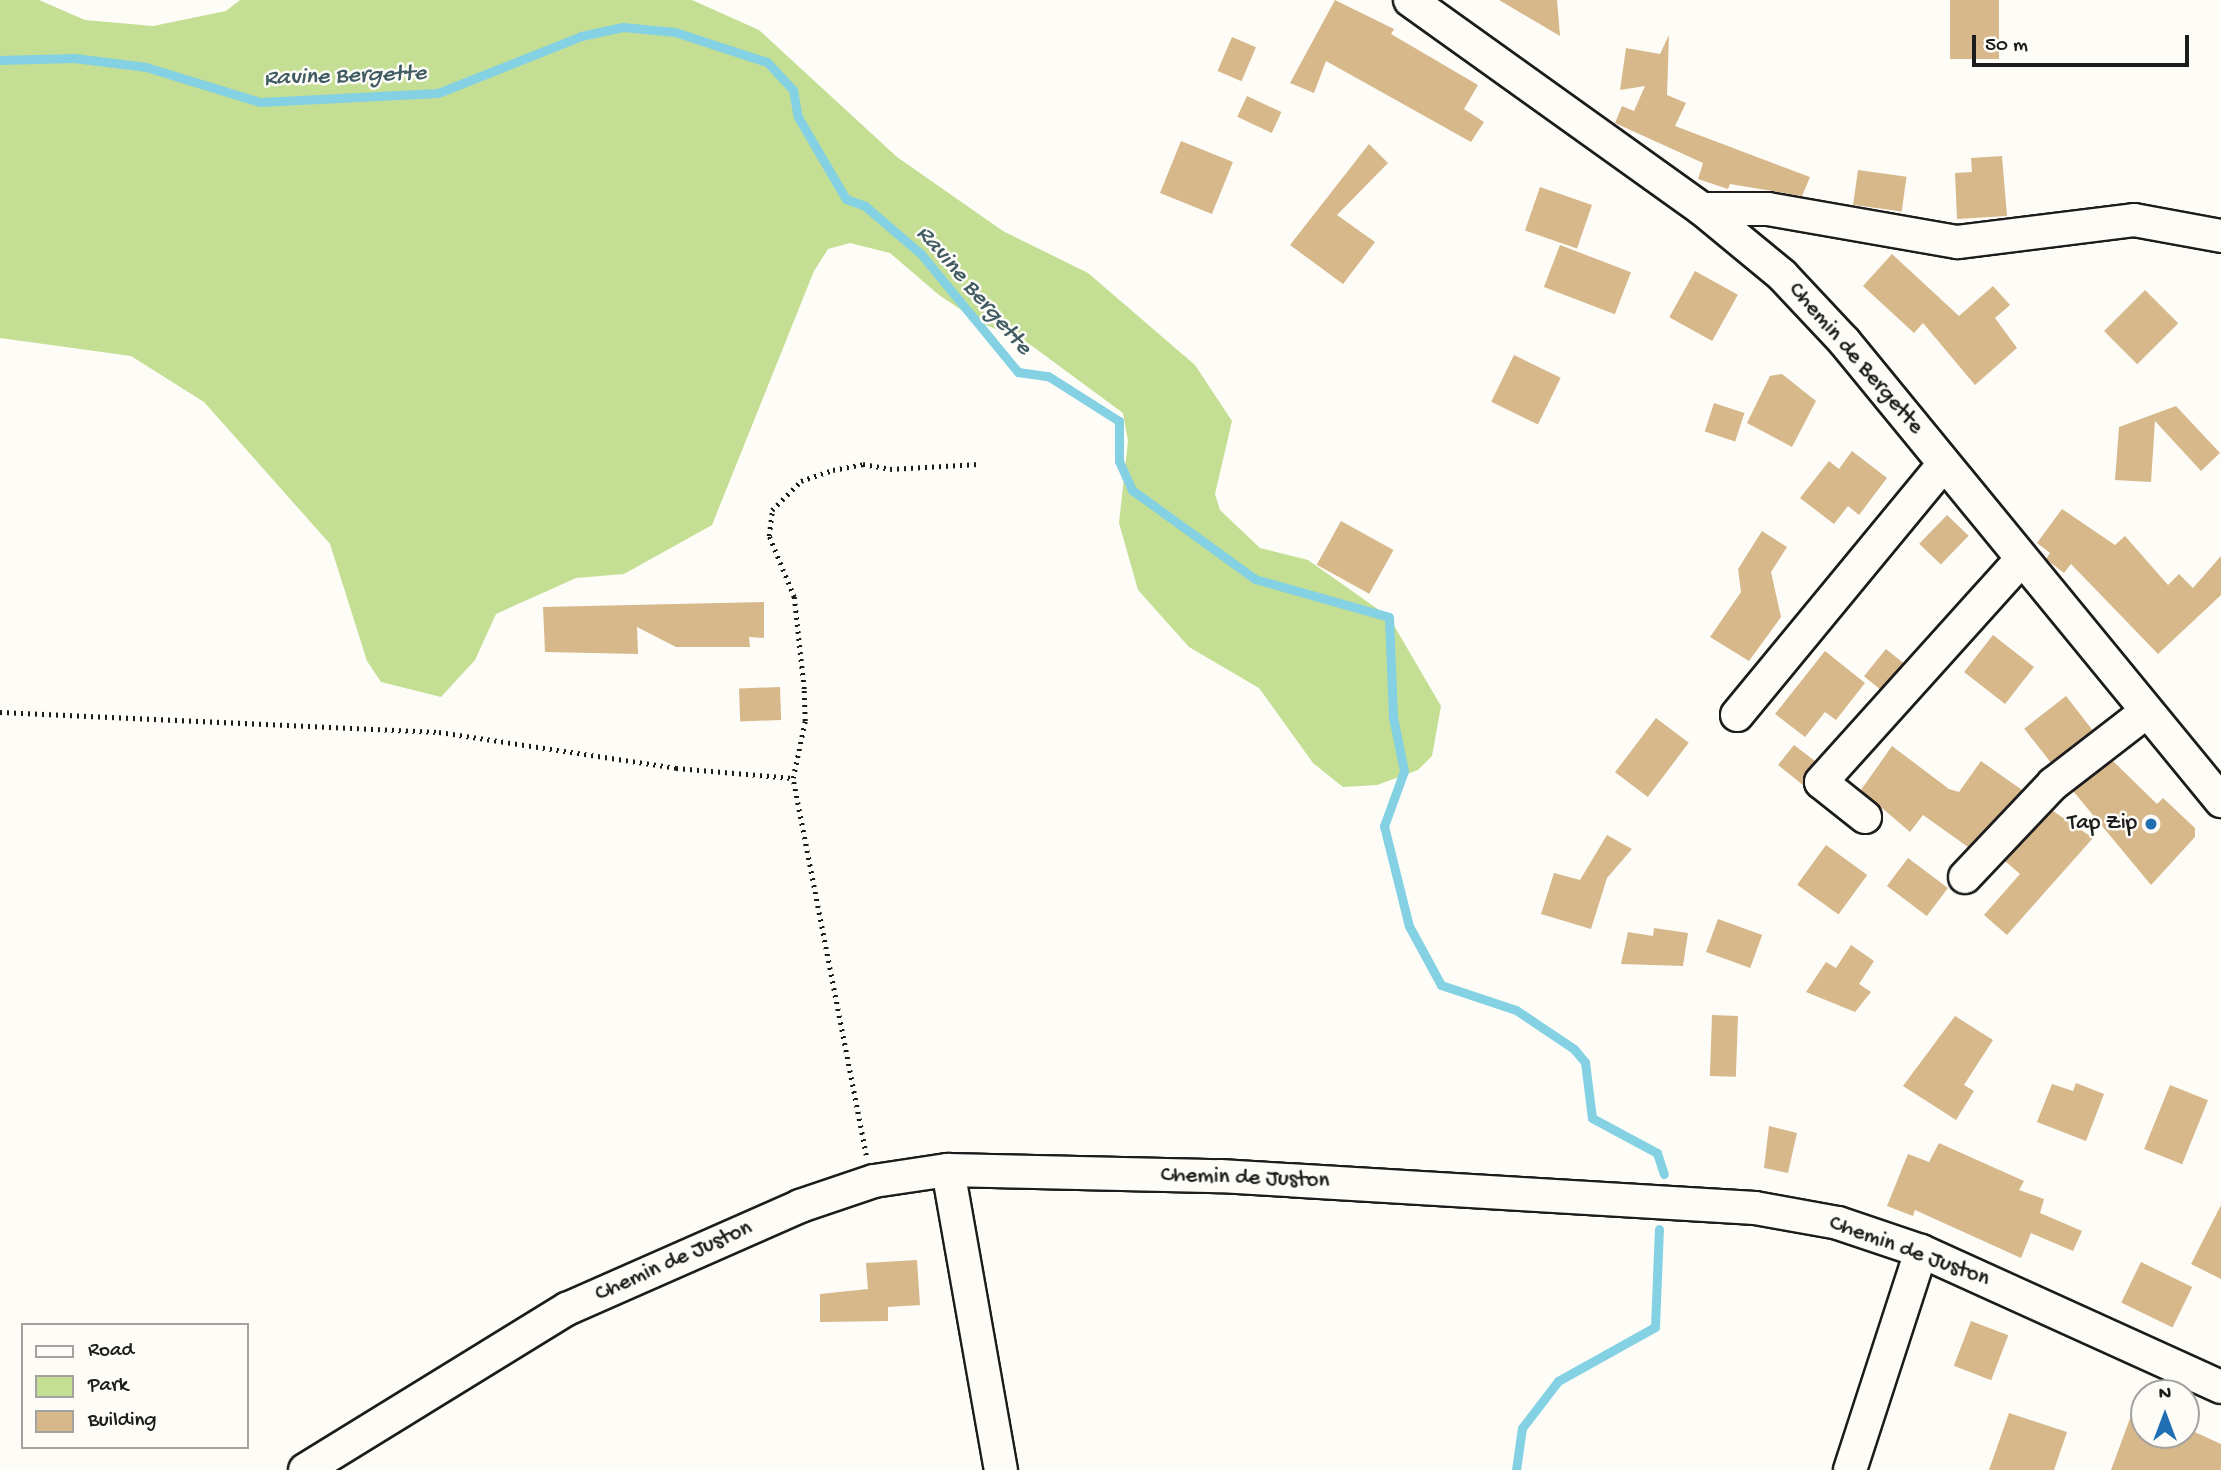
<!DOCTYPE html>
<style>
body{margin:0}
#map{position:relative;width:2221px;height:1470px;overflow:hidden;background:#fdfcf7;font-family:"Gochi Hand",sans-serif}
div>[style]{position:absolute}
.green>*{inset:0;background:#c4de94}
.stream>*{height:9px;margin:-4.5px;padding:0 4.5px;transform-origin:4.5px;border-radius:4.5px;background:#84d1e3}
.building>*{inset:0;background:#d7b88b;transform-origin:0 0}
.path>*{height:4.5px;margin-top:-2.25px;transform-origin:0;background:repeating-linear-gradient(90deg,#1c1c1c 0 2px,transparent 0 7px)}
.roads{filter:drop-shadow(2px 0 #1c1c1c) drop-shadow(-2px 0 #1c1c1c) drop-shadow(0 2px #1c1c1c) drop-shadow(0 -2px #1c1c1c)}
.minor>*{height:32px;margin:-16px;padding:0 16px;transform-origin:16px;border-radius:16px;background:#fdfcf7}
.dots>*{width:19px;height:19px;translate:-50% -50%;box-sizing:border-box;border:4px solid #fdfcf7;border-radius:50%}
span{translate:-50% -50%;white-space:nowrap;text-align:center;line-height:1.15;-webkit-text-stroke:5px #fdfcf7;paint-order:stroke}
.street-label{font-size:23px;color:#1c1c1c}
.poi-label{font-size:23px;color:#1c1c1c}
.right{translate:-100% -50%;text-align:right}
.water-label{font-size:24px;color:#405b62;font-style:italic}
.legend{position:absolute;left:21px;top:1323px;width:228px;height:126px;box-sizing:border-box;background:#fdfcf7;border:2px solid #a3a29f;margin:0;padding:9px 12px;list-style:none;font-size:21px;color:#1c1c1c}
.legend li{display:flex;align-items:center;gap:14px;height:35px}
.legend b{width:35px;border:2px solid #a3a29f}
.north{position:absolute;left:2130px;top:1379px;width:70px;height:70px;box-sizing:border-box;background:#fdfcf7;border:2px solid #a3a29f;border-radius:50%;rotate:0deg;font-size:19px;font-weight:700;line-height:28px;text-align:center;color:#1c1c1c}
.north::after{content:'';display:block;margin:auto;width:24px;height:32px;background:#1f6fb2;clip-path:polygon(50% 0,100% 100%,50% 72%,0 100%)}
.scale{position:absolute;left:1972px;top:35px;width:217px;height:32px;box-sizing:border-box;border:4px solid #1c1c1c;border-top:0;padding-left:9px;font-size:21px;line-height:24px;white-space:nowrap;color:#1c1c1c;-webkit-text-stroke:5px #fdfcf7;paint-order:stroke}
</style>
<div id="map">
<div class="green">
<div style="clip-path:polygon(0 0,39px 0,85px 20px,153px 26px,226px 11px,240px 0,692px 0,759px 30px,897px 157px,1003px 231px,1088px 273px,1195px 365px,1232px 421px,1215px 494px,1220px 510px,1260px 548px,1308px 560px,1389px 617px,1441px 706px,1432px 756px,1418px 770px,1377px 785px,1343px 787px,1313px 763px,1259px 688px,1189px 647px,1138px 590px,1119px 523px,1128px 441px,1123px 413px,1028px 343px,979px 322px,939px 295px,890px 253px,850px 243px,828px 249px,814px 271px,712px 525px,624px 574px,576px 578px,496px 614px,475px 660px,441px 697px,381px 682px,367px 661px,330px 544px,204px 402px,131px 356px,0 338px)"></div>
</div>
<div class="stream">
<div style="left:0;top:60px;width:74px;rotate:-1.5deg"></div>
<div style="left:74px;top:58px;width:73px;rotate:7.1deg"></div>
<div style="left:146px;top:67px;width:119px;rotate:17.1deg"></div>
<div style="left:260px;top:102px;width:178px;rotate:-2.9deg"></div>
<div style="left:438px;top:93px;width:154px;rotate:-21.7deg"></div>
<div style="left:581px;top:36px;width:43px;rotate:-12.1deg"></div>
<div style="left:623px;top:27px;width:52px;rotate:5.5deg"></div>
<div style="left:675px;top:32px;width:97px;rotate:18.1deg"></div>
<div style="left:767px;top:62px;width:38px;rotate:47deg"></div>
<div style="left:793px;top:90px;width:27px;rotate:80deg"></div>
<div style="left:798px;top:117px;width:95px;rotate:59.7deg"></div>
<div style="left:846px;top:199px;width:20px;rotate:20deg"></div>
<div style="left:865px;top:206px;width:74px;rotate:40.6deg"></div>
<div style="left:921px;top:254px;width:153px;rotate:50.6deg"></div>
<div style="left:1018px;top:372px;width:30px;rotate:8deg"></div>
<div style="left:1048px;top:376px;width:84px;rotate:32.4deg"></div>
<div style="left:1119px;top:421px;width:40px;rotate:90deg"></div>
<div style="left:1119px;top:461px;width:32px;rotate:66deg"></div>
<div style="left:1132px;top:490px;width:152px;rotate:35.9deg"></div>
<div style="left:1255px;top:579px;width:139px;rotate:15.8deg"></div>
<div style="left:1389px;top:617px;width:100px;rotate:87.7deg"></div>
<div style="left:1393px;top:717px;width:55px;rotate:78.5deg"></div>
<div style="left:1404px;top:771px;width:59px;rotate:110deg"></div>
<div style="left:1384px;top:826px;width:103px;rotate:76deg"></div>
<div style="left:1409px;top:926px;width:67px;rotate:61.5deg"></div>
<div style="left:1441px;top:985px;width:79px;rotate:18.4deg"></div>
<div style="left:1516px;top:1010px;width:70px;rotate:33.9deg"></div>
<div style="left:1574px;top:1049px;width:17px;rotate:50deg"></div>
<div style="left:1585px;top:1062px;width:56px;rotate:82.9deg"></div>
<div style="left:1592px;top:1118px;width:74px;rotate:28.3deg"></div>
<div style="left:1657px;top:1153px;width:22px;rotate:72deg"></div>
<div style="left:1516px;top:1470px;width:42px;rotate:-81.9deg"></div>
<div style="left:1522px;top:1428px;width:59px;rotate:-52.5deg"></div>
<div style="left:1558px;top:1381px;width:111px;rotate:-29.1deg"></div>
<div style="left:1655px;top:1327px;width:98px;rotate:-87.7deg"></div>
</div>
<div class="building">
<div style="clip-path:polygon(1335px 0,1394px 29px,1391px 34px,1478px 85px,1464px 109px,1484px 122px,1471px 142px,1326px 61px,1314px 93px,1290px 83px)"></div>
<div style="clip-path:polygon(1499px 0,1557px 0,1560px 36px)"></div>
<div style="left:1950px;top:0;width:49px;height:59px"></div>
<div style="clip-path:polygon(1669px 35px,1667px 95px,1686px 103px,1675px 126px,1810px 177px,1802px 196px,1730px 184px,1728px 189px,1698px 179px,1703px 163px,1615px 123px,1622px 106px,1634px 111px,1645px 86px,1620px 90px,1626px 48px,1660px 54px)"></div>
<div style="left:1232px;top:37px;width:26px;height:37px;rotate:23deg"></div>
<div style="left:1247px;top:96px;width:38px;height:23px;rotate:25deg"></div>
<div style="left:1181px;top:141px;width:56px;height:56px;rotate:22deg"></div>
<div style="clip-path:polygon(1369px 144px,1388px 163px,1337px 215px,1375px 242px,1343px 284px,1290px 245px)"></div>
<div style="clip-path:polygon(2002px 156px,2007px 216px,1957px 219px,1955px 173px,1972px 172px,1971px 158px)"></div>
<div style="left:1858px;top:170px;width:49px;height:35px;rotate:8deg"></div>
<div style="left:1540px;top:187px;width:55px;height:46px;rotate:19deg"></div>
<div style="left:1560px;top:245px;width:76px;height:45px;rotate:21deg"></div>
<div style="clip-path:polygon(1892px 254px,1959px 316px,1993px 286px,2010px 305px,1995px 318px,2017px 348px,1975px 385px,1923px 323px,1914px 333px,1863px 286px)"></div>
<div style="left:1695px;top:271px;width:49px;height:53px;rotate:29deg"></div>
<div style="left:2145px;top:290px;width:47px;height:58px;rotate:45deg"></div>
<div style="left:1514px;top:355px;width:52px;height:52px;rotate:26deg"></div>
<div style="clip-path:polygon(1782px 374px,1816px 401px,1792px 447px,1747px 423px,1770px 376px)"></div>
<div style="left:1714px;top:403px;width:32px;height:30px;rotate:18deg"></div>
<div style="clip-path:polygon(2176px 406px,2220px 453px,2201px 471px,2155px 421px,2151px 482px,2115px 480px,2119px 427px)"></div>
<div style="clip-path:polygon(1852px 451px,1887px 478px,1859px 515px,1848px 506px,1834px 524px,1800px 498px,1829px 461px,1839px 469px)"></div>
<div style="clip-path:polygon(2062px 509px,2115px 545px,2125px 536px,2168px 585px,2179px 574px,2193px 588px,2221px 556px,2221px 595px,2158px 654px,2071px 564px,2064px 573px,2046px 559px,2050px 553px,2037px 543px)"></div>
<div style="left:1947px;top:515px;width:30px;height:40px;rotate:44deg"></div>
<div style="left:1341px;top:521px;width:60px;height:50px;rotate:29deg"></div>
<div style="clip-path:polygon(1762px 531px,1787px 547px,1771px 572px,1781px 617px,1749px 661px,1710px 637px,1741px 592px,1738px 569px)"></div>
<div style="clip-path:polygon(764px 602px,764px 638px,749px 637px,750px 647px,676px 647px,637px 627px,638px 654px,545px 652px,543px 607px)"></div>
<div style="left:1993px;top:635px;width:52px;height:47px;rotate:38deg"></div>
<div style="left:1886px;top:649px;width:22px;height:35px;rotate:39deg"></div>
<div style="clip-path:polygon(1825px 651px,1865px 683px,1836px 720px,1825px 712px,1805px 737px,1775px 714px)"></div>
<div style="left:780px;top:687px;width:33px;height:41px;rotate:88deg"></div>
<div style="left:2066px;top:696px;width:43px;height:53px;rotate:52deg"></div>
<div style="left:1656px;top:718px;width:41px;height:68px;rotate:37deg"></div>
<div style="clip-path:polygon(1794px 745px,1815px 761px,1803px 785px,1778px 765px)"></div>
<div style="clip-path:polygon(1892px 746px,1949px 789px,1959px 792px,1981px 761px,2022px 790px,1968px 847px,1923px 815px,1910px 832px,1861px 790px)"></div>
<div style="clip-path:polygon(2113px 761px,2157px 804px,2163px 798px,2195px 828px,2195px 837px,2151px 885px,2073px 791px)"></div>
<div style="clip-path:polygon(2053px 811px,2093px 838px,2007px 935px,1984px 915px,2020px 874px,2005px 861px)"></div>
<div style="clip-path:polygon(1607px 835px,1632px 849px,1607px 878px,1591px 929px,1541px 914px,1554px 873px,1580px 880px)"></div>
<div style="left:1826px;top:845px;width:51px;height:49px;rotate:36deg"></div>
<div style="left:1908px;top:858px;width:50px;height:35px;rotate:37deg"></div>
<div style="left:1718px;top:919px;width:47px;height:35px;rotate:20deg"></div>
<div style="clip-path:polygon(1654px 928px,1688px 933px,1683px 966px,1621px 964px,1628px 932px,1653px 936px)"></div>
<div style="clip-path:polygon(1851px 945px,1874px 961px,1859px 984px,1871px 992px,1855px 1012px,1806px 992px,1826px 962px,1836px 968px)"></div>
<div style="left:1712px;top:1015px;width:26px;height:61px;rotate:2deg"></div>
<div style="clip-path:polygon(1955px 1016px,1993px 1040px,1964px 1085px,1974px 1091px,1956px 1120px,1903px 1086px)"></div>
<div style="clip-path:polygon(2076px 1083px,2104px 1094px,2086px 1141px,2037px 1122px,2052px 1084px,2073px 1091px)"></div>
<div style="left:2170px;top:1085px;width:41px;height:69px;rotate:22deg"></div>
<div style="clip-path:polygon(1769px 1126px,1797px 1133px,1788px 1173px,1764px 1168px)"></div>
<div style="clip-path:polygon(1939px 1143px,2024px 1181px,2019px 1190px,2044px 1199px,2040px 1213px,2082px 1231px,2073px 1251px,2031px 1233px,2021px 1258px,1915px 1210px,1913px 1216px,1887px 1206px,1908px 1154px,1929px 1162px)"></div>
<div style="clip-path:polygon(2221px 1205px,2221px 1279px,2191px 1264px)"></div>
<div style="clip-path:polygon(917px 1260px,920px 1305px,888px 1307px,888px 1321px,820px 1322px,820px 1294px,868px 1289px,866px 1263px)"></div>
<div style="left:2141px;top:1262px;width:57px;height:45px;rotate:26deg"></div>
<div style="left:1971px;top:1321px;width:40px;height:48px;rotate:21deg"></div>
<div style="clip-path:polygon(2135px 1405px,2144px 1409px,2144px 1435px,2186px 1435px,2186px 1428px,2221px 1444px,2221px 1470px,2111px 1470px)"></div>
<div style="clip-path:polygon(2009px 1413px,2067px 1432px,2054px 1470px,1989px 1470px)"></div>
</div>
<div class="path">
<div style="left:0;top:712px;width:439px;rotate:2.6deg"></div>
<div style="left:439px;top:732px;width:240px;rotate:8.6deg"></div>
<div style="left:676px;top:768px;width:117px;rotate:4.9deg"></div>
<div style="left:866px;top:1155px;width:384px;rotate:-101deg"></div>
<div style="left:793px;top:778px;width:58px;rotate:-78.1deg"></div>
<div style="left:805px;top:721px;width:32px;rotate:-92deg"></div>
<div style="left:804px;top:689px;width:93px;rotate:-96.2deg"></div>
<div style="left:794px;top:597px;width:66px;rotate:-112.3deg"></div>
<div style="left:769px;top:536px;width:26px;rotate:-83deg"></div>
<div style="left:772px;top:510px;width:41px;rotate:-45deg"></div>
<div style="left:801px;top:481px;width:34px;rotate:-19deg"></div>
<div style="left:833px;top:470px;width:31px;rotate:-11deg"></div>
<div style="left:863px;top:464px;width:27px;rotate:10deg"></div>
<div style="left:890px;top:469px;width:89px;rotate:-3.2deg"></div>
</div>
<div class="roads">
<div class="minor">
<div style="left:1410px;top:0;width:359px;rotate:35.6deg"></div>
<div style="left:1702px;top:209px;width:104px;rotate:39.5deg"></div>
<div style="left:1782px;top:275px;width:91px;rotate:46.8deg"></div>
<div style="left:1844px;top:341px;width:595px;rotate:50.66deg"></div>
<div style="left:1702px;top:209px;width:66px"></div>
<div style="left:1768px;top:209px;width:193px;rotate:9.9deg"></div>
<div style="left:1958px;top:242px;width:177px;rotate:-7.1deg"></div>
<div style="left:2134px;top:220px;width:88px;rotate:10.4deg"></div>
<div style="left:1737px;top:715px;width:325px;rotate:-50.5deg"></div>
<div style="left:1865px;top:817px;width:56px;rotate:-141.5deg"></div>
<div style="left:1821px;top:782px;width:297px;rotate:-48deg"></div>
<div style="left:1965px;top:877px;width:128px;rotate:-46.6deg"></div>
<div style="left:2053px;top:784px;width:116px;rotate:-37.7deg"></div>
<div style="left:948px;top:1170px;width:305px;rotate:80deg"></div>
<div style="left:305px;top:1470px;width:308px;rotate:-31.6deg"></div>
<div style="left:567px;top:1309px;width:255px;rotate:-23.8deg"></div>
<div style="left:800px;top:1206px;width:78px;rotate:-18.7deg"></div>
<div style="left:874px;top:1181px;width:75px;rotate:-8.5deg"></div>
<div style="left:948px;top:1170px;width:272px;rotate:1.3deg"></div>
<div style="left:1220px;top:1176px;width:536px;rotate:3.42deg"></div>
<div style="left:1755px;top:1208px;width:84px;rotate:10.2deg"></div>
<div style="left:1838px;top:1223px;width:88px;rotate:18.6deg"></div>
<div style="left:1921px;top:1251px;width:329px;rotate:24.4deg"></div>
<div style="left:1850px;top:1470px;width:230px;rotate:-72deg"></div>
</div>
</div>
<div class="dots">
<div style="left:2151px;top:824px;background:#1f6fb2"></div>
</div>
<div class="street-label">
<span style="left:1855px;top:359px;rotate:49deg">Chemin de Bergette</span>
<span style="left:1245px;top:1179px;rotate:2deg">Chemin de Juston</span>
<span style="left:1909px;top:1252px;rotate:20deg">Chemin de Juston</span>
<span style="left:674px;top:1262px;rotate:-24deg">Chemin de Juston</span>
</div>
<div class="poi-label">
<span class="right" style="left:2137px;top:824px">Tap Zip</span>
</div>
<div class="water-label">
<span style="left:345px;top:77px;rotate:-2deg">Ravine Bergette</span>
<span style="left:973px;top:291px;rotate:49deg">Ravine Bergette</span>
</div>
<ul class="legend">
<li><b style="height:9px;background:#fdfcf7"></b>Road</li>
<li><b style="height:19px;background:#c4de94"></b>Park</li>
<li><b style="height:19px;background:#d7b88b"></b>Building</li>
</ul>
<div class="north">N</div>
<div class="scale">50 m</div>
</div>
